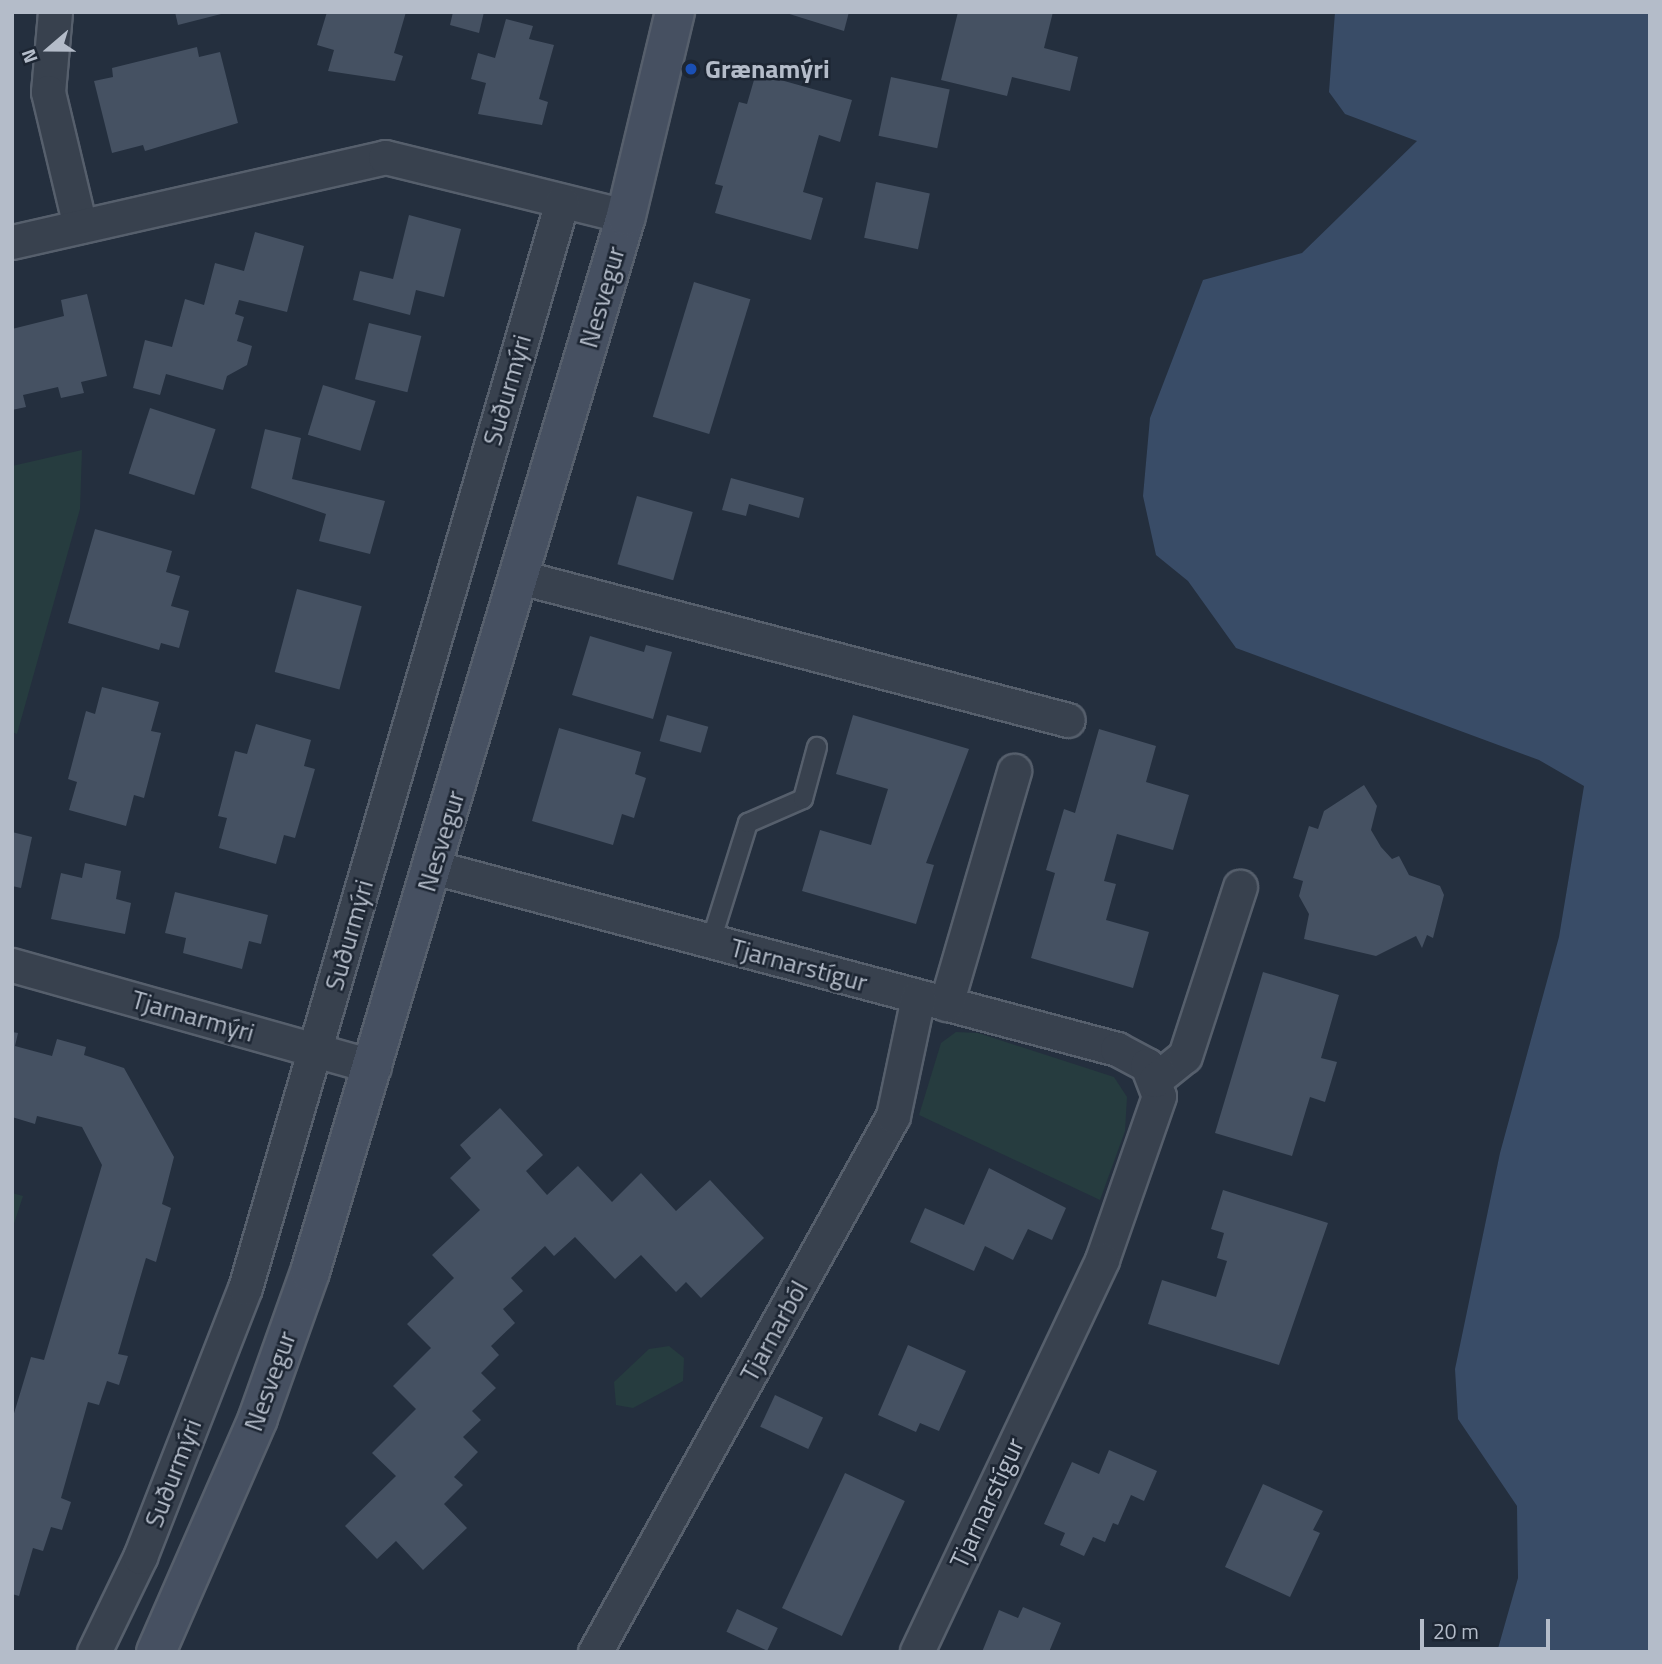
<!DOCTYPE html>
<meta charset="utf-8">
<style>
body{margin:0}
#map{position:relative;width:1662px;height:1664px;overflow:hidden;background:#242f3e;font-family:"Titillium Web",sans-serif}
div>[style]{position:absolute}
.green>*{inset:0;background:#263c3f}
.water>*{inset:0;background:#394c67}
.building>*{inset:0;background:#455162;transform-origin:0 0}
.roads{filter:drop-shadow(2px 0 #565f6c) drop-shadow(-2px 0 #565f6c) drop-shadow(0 2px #565f6c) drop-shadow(0 -2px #565f6c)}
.lane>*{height:18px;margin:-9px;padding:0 9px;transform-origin:9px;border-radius:9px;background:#38414e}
.street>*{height:33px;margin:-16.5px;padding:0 16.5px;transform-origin:16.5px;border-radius:16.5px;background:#38414e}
.secondary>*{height:38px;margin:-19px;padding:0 19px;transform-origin:19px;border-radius:19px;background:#465061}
.dots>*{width:19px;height:19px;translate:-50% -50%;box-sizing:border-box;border:4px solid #1d2633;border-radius:50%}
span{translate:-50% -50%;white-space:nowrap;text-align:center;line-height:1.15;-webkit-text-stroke:5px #1d2633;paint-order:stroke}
.poi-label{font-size:26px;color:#b4bcc9;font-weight:700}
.left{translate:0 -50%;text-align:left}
.street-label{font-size:26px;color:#b4bcc9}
.frame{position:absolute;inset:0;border:14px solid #b4bcc9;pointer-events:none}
.north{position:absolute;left:14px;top:14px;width:70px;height:70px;-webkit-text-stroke:5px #1d2633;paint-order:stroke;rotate:250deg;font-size:19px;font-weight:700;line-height:28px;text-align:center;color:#b4bcc9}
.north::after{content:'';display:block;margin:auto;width:24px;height:32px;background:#b4bcc9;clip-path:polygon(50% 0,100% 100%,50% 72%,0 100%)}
.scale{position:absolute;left:1420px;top:1619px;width:130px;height:32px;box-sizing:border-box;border:4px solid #b4bcc9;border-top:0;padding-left:9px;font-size:21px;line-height:24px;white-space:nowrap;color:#b4bcc9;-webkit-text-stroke:5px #1d2633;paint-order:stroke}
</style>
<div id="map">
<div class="green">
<div style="clip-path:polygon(82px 450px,80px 509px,17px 734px,12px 732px,12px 466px)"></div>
<div style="clip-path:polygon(956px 1032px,978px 1033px,1114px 1077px,1127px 1097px,1125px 1131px,1100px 1200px,919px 1115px,941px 1043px)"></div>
<div style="clip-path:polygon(12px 1193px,23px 1196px,12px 1230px)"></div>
<div style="clip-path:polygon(669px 1346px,684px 1358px,683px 1381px,633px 1408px,616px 1405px,614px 1382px,649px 1349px)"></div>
</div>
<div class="water">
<div style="clip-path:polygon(1335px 12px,1650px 12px,1650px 1652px,1497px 1652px,1518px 1578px,1517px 1506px,1458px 1419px,1455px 1369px,1500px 1153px,1559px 937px,1584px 786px,1539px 760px,1236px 648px,1188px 581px,1156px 555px,1143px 496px,1150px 418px,1203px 280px,1302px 253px,1417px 141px,1345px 114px,1329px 92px)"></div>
</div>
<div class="building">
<div style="clip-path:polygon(175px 12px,224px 12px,225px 13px,178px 25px)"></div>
<div style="clip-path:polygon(327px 12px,406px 12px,394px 53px,403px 56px,395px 81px,328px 71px,334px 50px,317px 45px)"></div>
<div style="clip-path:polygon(453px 12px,484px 12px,479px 33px,450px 25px)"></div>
<div style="clip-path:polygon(783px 12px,849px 12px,844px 31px)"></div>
<div style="clip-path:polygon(958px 12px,1053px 12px,1044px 48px,1078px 57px,1070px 91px,1012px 77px,1007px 96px,941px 80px)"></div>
<div style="clip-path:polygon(506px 19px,533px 26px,529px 39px,554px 45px,539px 99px,548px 102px,542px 125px,478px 114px,486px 83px,471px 79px,478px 53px,495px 58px)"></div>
<div style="clip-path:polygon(197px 47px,199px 57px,220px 52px,238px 123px,145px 151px,143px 145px,112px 153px,94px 81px,113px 77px,112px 68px)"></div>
<div style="clip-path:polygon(756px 73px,852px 100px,840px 142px,819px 135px,803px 192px,823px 198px,811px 240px,715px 213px,723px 186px,715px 184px,739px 102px,747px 104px)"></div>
<div style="left:891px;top:77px;width:60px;height:60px;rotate:12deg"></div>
<div style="left:876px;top:182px;width:55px;height:57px;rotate:12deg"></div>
<div style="clip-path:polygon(409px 215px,461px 229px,444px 297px,416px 290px,410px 315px,353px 300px,360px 271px,393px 279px)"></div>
<div style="clip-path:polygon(255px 232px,304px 246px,287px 312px,239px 300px,235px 314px,244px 317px,237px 341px,252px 346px,247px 365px,227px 376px,223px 390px,166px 374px,160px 395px,133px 388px,145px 340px,172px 347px,185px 299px,204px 305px,215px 263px,244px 271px)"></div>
<div style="left:694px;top:282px;width:59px;height:141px;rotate:17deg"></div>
<div style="clip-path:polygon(87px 294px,107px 376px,81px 382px,84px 393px,61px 398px,58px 387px,23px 395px,26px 407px,12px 410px,12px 329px,64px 316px,61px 300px)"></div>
<div style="left:369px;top:323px;width:54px;height:58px;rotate:14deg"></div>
<div style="left:323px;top:385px;width:55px;height:52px;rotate:17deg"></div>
<div style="left:150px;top:408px;width:69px;height:69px;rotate:18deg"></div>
<div style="clip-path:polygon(265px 429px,301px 438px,292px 479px,385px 501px,370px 554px,319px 541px,326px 514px,251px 488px)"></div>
<div style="clip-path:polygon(731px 478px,804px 498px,799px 518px,749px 504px,746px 516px,722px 510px)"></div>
<div style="left:637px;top:496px;width:58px;height:71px;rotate:16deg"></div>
<div style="clip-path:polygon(95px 529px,172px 551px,166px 572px,180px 576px,171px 606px,189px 611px,179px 648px,161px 643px,159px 650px,68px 623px)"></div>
<div style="left:297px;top:589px;width:67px;height:86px;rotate:15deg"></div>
<div style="clip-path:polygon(590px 636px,644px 652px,646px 645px,672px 652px,653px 719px,572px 695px)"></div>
<div style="clip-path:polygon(102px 687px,159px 702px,151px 731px,161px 733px,144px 798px,134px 795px,126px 826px,69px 810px,77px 782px,68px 779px,86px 711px,95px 714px)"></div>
<div style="left:667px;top:715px;width:43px;height:27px;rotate:16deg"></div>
<div style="clip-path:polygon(853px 715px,969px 749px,926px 863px,934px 865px,916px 924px,802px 891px,820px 830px,871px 845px,879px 818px,888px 789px,836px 774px)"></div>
<div style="clip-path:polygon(256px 724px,311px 740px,304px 766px,315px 769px,295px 838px,284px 835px,276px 864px,219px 848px,227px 818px,218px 816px,235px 751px,247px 754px)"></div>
<div style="clip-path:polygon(559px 728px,641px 752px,635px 774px,646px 778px,634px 818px,622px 814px,613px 845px,532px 821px)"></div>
<div style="clip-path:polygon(1099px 729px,1156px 746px,1146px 782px,1189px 795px,1173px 850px,1117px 834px,1104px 881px,1116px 884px,1106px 920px,1149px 932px,1133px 988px,1031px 958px,1055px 873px,1046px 870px,1064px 809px,1075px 813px)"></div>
<div style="clip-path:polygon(1364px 785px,1377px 806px,1371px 830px,1381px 847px,1392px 859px,1399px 856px,1409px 875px,1440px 886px,1444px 895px,1433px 938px,1427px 935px,1422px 948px,1416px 936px,1376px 956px,1304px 939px,1309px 914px,1299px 896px,1303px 881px,1293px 878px,1309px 826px,1318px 829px,1324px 811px)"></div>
<div style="clip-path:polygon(12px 832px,32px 837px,21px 888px,12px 886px)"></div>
<div style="clip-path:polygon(85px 863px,121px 871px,116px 899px,131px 903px,125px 934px,51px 919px,61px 873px,82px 878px)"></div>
<div style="clip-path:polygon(175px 892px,268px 915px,261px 944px,249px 941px,242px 969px,183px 953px,186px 938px,165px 933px)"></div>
<div style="clip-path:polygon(1263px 972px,1339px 995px,1321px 1058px,1337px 1062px,1325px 1102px,1310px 1097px,1292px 1156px,1215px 1133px)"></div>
<div style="clip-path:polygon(12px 1032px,18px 1033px,15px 1046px,52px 1056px,57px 1039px,86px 1047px,84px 1055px,124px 1068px,174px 1157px,162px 1204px,171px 1208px,156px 1262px,146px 1258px,118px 1354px,128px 1356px,119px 1385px,107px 1381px,99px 1405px,88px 1402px,61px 1498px,71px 1502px,62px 1530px,51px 1527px,43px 1551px,33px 1548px,19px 1596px,12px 1594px,12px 1420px,31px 1357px,44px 1360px,102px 1165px,82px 1127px,37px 1116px,35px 1124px,12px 1117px)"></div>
<div style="clip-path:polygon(500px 1108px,543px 1155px,526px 1171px,547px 1195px,578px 1166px,612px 1202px,641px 1173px,676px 1211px,710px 1180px,764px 1238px,701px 1298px,686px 1282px,676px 1292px,641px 1255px,615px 1279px,575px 1237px,554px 1256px,545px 1246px,511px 1278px,523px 1291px,503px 1309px,515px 1323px,491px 1346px,499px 1355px,481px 1373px,496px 1388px,472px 1411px,481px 1420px,463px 1437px,478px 1452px,454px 1477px,463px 1485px,444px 1504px,467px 1528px,423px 1570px,396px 1541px,377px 1559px,345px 1526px,396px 1476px,372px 1453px,416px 1409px,393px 1386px,431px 1348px,407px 1324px,454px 1278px,432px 1255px,480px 1210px,450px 1178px,471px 1158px,460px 1145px)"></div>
<div style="clip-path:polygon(989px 1168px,1066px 1208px,1052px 1240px,1028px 1229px,1013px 1260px,985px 1246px,974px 1271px,910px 1242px,925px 1208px,964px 1225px)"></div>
<div style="clip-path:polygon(1223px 1190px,1328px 1223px,1279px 1365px,1148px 1324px,1162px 1280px,1216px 1297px,1227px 1261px,1217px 1258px,1224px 1233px,1211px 1229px)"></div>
<div style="clip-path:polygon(908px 1345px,966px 1371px,939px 1431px,920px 1423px,916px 1432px,878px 1415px)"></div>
<div style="left:775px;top:1395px;width:53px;height:35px;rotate:25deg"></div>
<div style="clip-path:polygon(1109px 1450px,1157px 1471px,1144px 1501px,1131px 1495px,1118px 1525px,1113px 1523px,1105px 1542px,1093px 1537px,1084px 1556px,1060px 1545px,1065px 1533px,1044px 1524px,1072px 1462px,1099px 1474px)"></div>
<div style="left:845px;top:1473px;width:66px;height:149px;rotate:25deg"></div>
<div style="clip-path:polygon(1263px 1484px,1323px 1511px,1313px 1530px,1320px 1533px,1290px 1597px,1225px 1567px)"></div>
<div style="clip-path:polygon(1023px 1607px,1061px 1623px,1049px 1652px,982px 1652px,999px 1610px,1018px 1618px)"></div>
<div style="left:737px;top:1609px;width:45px;height:25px;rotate:25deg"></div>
</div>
<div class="roads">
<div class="lane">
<div style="left:711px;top:941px;width:124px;rotate:-72.6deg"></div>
<div style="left:748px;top:823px;width:60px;rotate:-23.6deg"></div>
<div style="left:803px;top:799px;width:54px;rotate:-74.9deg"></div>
</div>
<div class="street">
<div style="left:55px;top:12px;width:80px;rotate:95deg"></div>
<div style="left:48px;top:92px;width:138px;rotate:76.6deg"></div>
<div style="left:12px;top:242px;width:383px;rotate:-12.8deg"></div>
<div style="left:385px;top:157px;width:248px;rotate:13.8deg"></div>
<div style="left:520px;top:577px;width:566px;rotate:14.63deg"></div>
<div style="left:433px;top:867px;width:708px;rotate:14.9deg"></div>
<div style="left:1117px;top:1049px;width:34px;rotate:28deg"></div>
<div style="left:1147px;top:1065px;width:33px;rotate:69deg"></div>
<div style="left:1159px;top:1096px;width:174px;rotate:109.2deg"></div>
<div style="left:1102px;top:1260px;width:433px;rotate:115.3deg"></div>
<div style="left:12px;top:965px;width:376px;rotate:15.7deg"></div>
<div style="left:946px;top:1004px;width:243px;rotate:-73.7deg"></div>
<div style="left:1155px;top:1080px;width:38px;rotate:-39deg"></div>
<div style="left:1185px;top:1056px;width:178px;rotate:-72deg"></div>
<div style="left:94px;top:1652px;width:106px;rotate:-64.2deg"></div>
<div style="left:140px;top:1557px;width:289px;rotate:-68.7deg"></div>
<div style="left:245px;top:1288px;width:1131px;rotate:-73.73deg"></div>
<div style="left:595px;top:1652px;width:613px;rotate:-60.93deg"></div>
<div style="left:893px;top:1116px;width:122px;rotate:-78.1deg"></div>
</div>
<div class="secondary">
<div style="left:156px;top:1652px;width:255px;rotate:-66.4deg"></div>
<div style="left:258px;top:1418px;width:155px;rotate:-70.4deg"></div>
<div style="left:310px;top:1272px;width:1102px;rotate:-73.34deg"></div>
<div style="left:626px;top:216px;width:210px;rotate:-76.5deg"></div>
</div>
</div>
<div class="dots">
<div style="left:691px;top:69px;background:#1a4fb4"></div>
</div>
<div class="poi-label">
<span class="left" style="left:705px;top:69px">Grænamýri</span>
</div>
<div class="street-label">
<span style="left:602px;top:297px;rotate:-74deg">Nesvegur</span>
<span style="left:507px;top:390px;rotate:-74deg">Suðurmýri</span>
<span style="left:441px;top:841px;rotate:-73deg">Nesvegur</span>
<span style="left:349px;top:935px;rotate:-74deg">Suðurmýri</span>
<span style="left:799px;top:965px;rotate:15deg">Tjarnarstígur</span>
<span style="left:193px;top:1016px;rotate:16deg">Tjarnarmýri</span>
<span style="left:774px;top:1331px;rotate:-61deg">Tjarnarból</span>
<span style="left:270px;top:1381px;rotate:-70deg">Nesvegur</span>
<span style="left:173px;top:1473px;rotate:-69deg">Suðurmýri</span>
<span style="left:987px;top:1503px;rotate:-65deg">Tjarnarstígur</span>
</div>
<div class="frame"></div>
<div class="north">N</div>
<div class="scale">20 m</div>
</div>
